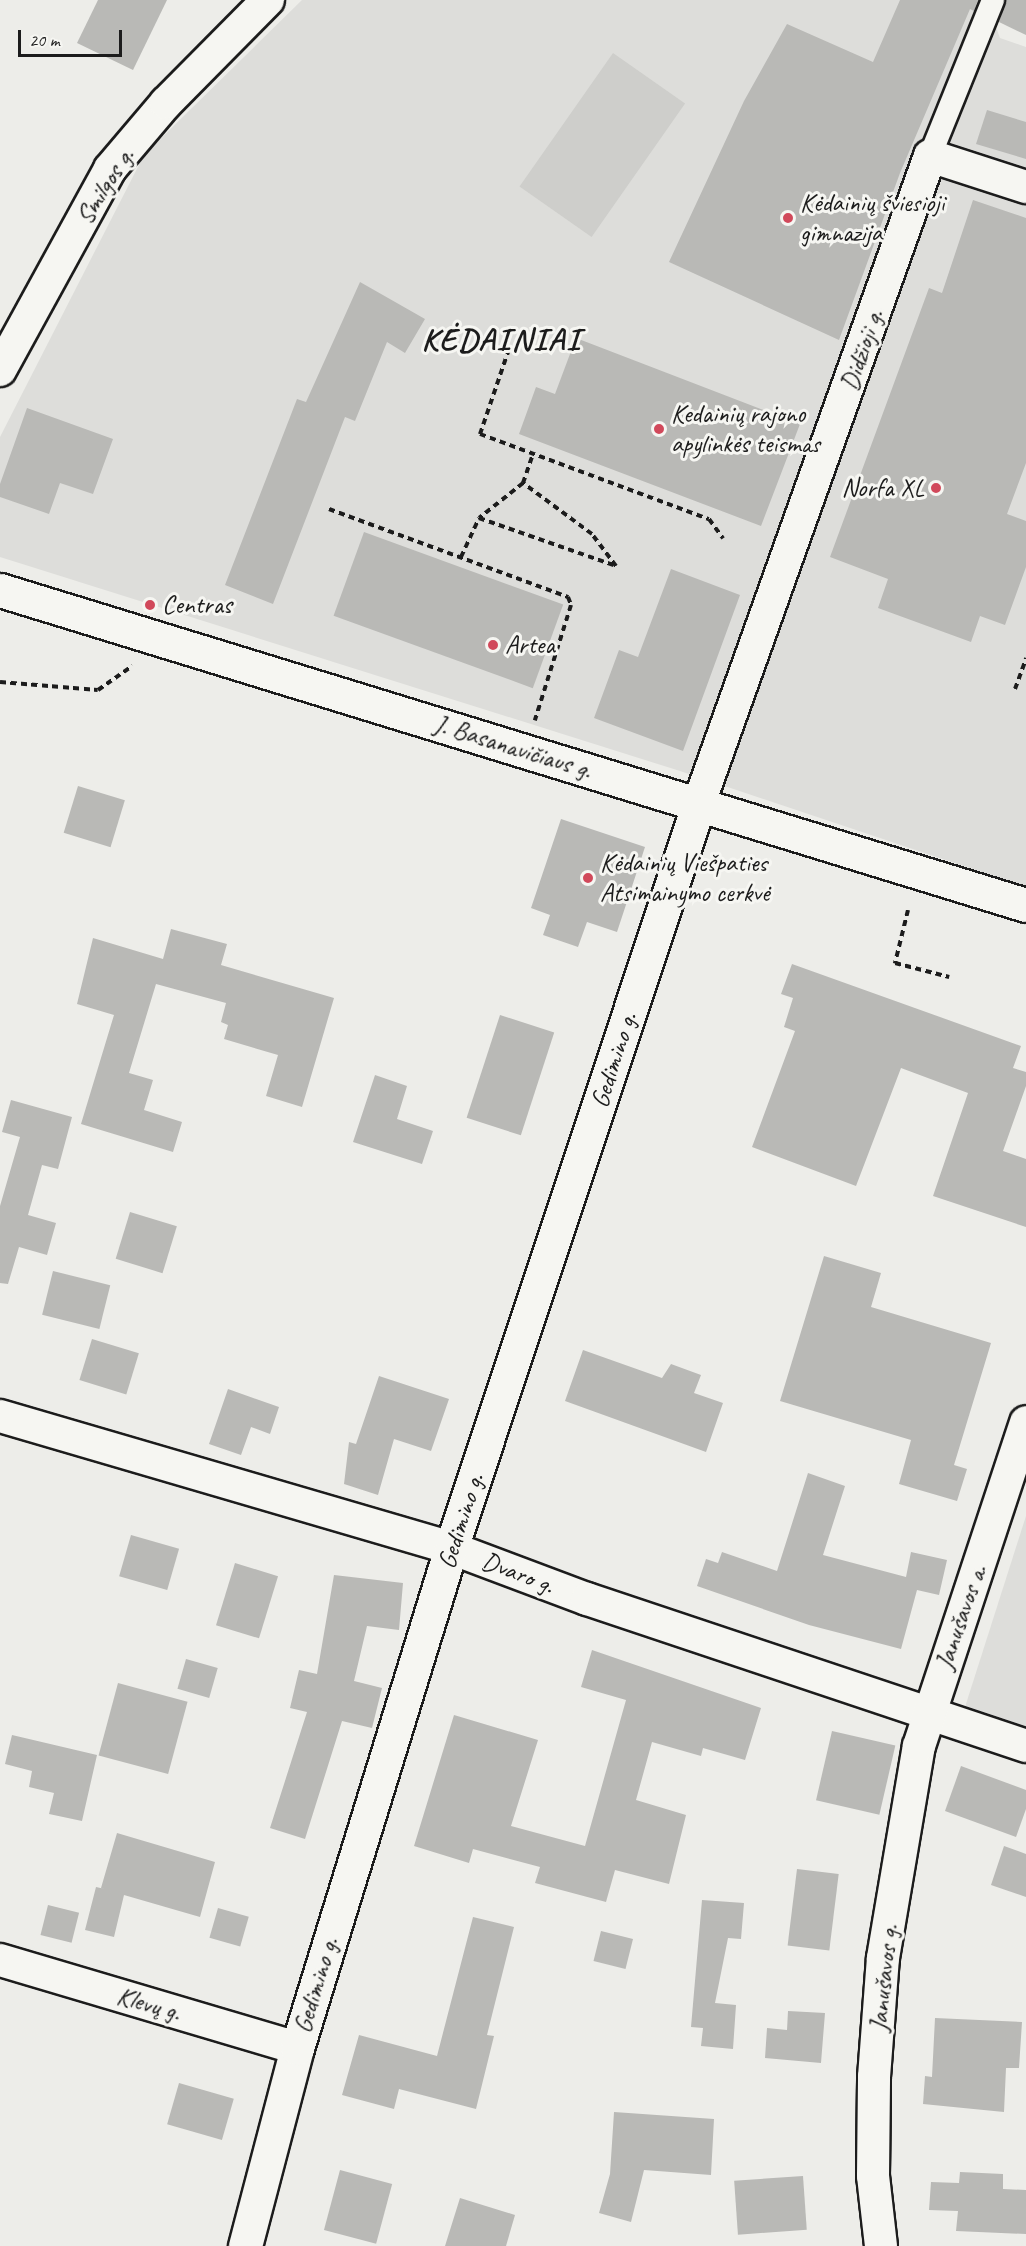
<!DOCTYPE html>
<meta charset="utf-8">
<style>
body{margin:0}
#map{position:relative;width:1026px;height:2246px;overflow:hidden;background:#edede9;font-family:Caveat,sans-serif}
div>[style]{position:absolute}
.built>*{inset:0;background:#ddddda}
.green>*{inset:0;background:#cececb;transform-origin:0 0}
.building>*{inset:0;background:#b9b9b6;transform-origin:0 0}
.path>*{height:4px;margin-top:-2px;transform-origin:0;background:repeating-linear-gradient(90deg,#1c1c1c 0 6px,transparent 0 10.5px)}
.roads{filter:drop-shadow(2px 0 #1c1c1c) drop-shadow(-2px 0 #1c1c1c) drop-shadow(0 2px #1c1c1c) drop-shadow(0 -2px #1c1c1c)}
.pedestrian>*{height:22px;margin:-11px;padding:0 11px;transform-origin:11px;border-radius:11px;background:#f6f6f2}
.minor>*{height:32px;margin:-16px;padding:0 16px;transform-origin:16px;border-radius:16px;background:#f6f6f2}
.secondary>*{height:33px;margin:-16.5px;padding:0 16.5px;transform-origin:16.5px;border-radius:16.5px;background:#f6f6f2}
.primary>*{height:33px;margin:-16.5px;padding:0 16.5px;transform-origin:16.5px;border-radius:16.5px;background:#f6f6f2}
.dots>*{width:16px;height:16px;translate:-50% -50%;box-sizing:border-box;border:3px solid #f6f6f2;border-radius:50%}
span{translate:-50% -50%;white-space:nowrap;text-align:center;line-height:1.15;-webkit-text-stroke:6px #f6f6f2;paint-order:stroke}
.street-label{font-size:26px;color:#1c1c1c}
.poi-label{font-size:26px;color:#1c1c1c}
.left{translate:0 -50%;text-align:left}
.right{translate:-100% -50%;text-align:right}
.district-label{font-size:32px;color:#1c1c1c;font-weight:700;letter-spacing:1.5px}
.scale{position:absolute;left:18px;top:30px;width:104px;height:27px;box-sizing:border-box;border:3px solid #1c1c1c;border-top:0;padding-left:8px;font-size:18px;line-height:21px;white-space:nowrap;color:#1c1c1c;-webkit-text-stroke:4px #f6f6f2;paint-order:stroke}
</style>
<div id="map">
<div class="built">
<div style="clip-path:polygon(302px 0,986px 0,1000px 38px,1026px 47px,1026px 887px,680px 771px,0 557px,0 437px,144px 155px)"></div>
<div style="clip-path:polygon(1026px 1516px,1026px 1728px,965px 1707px)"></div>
</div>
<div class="green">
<div style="left:613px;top:53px;width:88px;height:163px;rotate:35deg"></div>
</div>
<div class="building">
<div style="clip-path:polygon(98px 0,167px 0,133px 70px,77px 43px)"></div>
<div style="clip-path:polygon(900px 0,978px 0,974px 11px,970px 9px,900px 173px,839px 340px,669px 262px,744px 101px,787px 24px,873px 62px)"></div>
<div style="clip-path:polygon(1006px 0,1026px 0,1026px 35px,999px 22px)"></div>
<div style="clip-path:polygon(987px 110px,1026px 122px,1026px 159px,976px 144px)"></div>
<div style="clip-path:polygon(973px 200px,1026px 218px,1026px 463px,1007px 514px,1026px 521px,1026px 567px,1005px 625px,980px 616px,971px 642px,878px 608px,888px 579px,830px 557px,929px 288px,942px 293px)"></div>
<div style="clip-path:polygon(360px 282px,425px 319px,405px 353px,387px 342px,355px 421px,345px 417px,273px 604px,225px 585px,297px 399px,306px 402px)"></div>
<div style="clip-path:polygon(576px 338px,800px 424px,761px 526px,519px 434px,536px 387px,555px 394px)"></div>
<div style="clip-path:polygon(27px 408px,113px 439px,93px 494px,60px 483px,49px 514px,0 497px,0 484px)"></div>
<div style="left:364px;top:532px;width:212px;height:89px;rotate:20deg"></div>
<div style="clip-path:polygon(671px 569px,740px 595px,683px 751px,594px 718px,619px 650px,638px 657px)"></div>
<div style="left:78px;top:786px;width:49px;height:49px;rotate:17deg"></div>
<div style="clip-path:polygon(561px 819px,645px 847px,617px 932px,587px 922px,578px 947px,543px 935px,550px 915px,531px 908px)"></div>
<div style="clip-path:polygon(171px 929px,227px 944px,221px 965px,334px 998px,302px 1107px,266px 1096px,278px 1055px,224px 1039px,228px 1025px,221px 1022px,226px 1003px,156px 984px,129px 1073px,153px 1080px,144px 1110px,182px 1122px,173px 1152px,81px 1124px,114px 1015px,77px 1004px,93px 938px,163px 959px)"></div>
<div style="clip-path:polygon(792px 964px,1021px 1046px,1013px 1068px,1026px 1072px,1026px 1086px,1003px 1151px,1026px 1159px,1026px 1227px,933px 1196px,968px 1093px,901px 1068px,856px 1186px,752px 1147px,795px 1031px,784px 1027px,793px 998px,781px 994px)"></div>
<div style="left:500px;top:1015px;width:57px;height:108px;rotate:18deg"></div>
<div style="clip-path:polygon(375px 1075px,407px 1086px,397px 1119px,433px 1131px,422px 1164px,353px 1142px)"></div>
<div style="clip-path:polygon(11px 1100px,72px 1117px,58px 1169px,42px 1165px,28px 1215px,56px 1223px,47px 1255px,19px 1247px,8px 1284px,0 1283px,0 1206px,20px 1137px,2px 1132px)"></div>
<div style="left:130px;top:1212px;width:49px;height:49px;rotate:17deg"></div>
<div style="clip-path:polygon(824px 1256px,881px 1273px,871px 1307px,991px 1343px,954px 1465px,967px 1469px,957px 1501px,899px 1484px,911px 1440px,780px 1401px)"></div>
<div style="left:53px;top:1271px;width:59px;height:45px;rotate:14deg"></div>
<div style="left:92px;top:1339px;width:49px;height:43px;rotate:17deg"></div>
<div style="clip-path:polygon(583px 1350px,662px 1378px,671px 1364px,701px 1375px,694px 1393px,723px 1403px,706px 1452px,565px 1401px)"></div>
<div style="clip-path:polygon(379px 1376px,449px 1399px,431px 1451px,394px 1439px,378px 1495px,344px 1484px,349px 1442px,356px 1444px)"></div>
<div style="clip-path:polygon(228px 1389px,279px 1407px,270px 1434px,251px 1427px,241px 1455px,209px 1444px)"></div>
<div style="clip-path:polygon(808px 1473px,845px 1486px,823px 1555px,906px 1577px,911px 1552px,947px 1560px,939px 1595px,917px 1590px,901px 1649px,809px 1625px,697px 1586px,706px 1559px,718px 1563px,722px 1552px,777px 1571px)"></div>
<div style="left:131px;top:1535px;width:50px;height:43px;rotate:16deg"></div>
<div style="left:235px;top:1563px;width:45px;height:65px;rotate:17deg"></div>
<div style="clip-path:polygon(334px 1575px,403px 1583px,399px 1630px,367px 1626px,354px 1681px,382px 1688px,372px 1728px,342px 1721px,305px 1839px,270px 1828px,307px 1712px,290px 1708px,299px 1670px,317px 1674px)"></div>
<div style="clip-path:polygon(592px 1650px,761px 1708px,745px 1760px,703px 1748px,701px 1756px,652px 1742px,636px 1800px,686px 1815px,669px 1884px,615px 1870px,606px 1902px,535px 1883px,540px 1867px,473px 1849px,469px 1863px,414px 1846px,454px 1715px,538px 1740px,511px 1826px,585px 1846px,626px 1700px,581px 1687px)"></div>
<div style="left:186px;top:1659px;width:33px;height:31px;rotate:16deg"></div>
<div style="left:118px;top:1683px;width:72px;height:75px;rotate:15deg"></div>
<div style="left:832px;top:1731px;width:65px;height:71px;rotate:13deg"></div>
<div style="clip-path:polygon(12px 1735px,97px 1755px,82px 1821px,49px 1814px,54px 1793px,29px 1787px,32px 1771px,5px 1764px)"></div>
<div style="clip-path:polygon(961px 1766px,1026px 1790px,1026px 1809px,1016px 1837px,945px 1811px)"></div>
<div style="clip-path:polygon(117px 1833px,215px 1862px,200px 1917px,124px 1895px,114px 1937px,85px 1930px,96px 1887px,105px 1889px,101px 1888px)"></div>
<div style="clip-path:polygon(1004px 1846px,1026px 1854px,1026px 1897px,991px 1885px)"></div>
<div style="left:797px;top:1869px;width:42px;height:77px;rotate:7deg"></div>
<div style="clip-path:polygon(702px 1900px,744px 1903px,741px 1939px,728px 1938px,715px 2003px,736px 2005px,733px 2049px,701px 2046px,703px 2028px,691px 2027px)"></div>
<div style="left:48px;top:1905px;width:32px;height:31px;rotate:14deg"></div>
<div style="left:218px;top:1908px;width:32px;height:31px;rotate:16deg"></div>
<div style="clip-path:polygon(473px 1917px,514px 1927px,487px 2035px,494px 2036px,476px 2109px,399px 2089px,394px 2109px,342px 2095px,359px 2035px,437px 2056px)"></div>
<div style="left:601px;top:1931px;width:33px;height:31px;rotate:14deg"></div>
<div style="clip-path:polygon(788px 2011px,825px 2013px,821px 2063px,765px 2058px,767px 2028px,787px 2030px)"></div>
<div style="clip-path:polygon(935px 2018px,1022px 2022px,1019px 2068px,1006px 2068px,1004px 2112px,923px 2104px,925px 2076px,932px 2077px)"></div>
<div style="left:179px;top:2083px;width:57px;height:43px;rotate:16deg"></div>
<div style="clip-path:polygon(614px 2112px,714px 2119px,711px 2175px,644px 2170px,631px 2222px,599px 2213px,610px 2174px)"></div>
<div style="left:340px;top:2170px;width:54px;height:62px;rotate:15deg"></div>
<div style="clip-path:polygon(960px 2172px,1003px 2174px,1003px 2189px,1026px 2190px,1026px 2234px,956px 2231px,958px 2211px,929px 2210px,931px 2182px,959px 2183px)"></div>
<div style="left:803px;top:2176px;width:54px;height:69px;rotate:86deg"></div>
<div style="clip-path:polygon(460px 2198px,515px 2215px,506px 2246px,445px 2246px)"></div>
</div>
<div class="path">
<div style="left:509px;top:349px;width:90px;rotate:108.8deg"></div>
<div style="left:480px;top:434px;width:244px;rotate:20.4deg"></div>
<div style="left:709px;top:519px;width:24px;rotate:54deg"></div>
<div style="left:523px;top:483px;width:31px;rotate:-71deg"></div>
<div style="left:329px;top:509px;width:255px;rotate:20.2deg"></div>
<div style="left:568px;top:597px;width:9px;rotate:69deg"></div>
<div style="left:571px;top:605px;width:121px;rotate:107.4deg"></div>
<div style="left:461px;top:557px;width:43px;rotate:-65.2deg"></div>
<div style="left:479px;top:518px;width:145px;rotate:19.3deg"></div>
<div style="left:616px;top:566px;width:40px;rotate:-127deg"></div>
<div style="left:592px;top:534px;width:86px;rotate:-143.5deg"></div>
<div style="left:523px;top:483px;width:56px;rotate:141.5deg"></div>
<div style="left:0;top:682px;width:98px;rotate:4.7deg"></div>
<div style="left:98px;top:690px;width:42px;rotate:-35.2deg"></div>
<div style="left:1015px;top:689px;width:33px;rotate:-70deg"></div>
<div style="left:908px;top:910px;width:55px;rotate:103.8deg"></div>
<div style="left:895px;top:963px;width:56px;rotate:14.5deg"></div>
</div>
<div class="roads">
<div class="pedestrian">
<div style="left:930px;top:156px;width:168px;rotate:-68deg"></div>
</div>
<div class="minor">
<div style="left:0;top:370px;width:229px;rotate:-61.3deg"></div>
<div style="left:110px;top:169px;width:87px;rotate:-49.7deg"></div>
<div style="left:166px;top:103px;width:145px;rotate:-45.3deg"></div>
<div style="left:699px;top:803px;width:687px;rotate:-70.35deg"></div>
<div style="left:930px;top:156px;width:101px;rotate:17.9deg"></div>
<div style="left:0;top:1416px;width:470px;rotate:16.3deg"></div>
<div style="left:451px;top:1548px;width:145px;rotate:20.6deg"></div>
<div style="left:587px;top:1599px;width:463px;rotate:18.5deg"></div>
<div style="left:0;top:1960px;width:310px;rotate:16.5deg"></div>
<div style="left:881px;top:2246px;width:70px;rotate:-96.5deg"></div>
<div style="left:873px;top:2176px;width:99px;rotate:-89.4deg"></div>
<div style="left:874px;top:2077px;width:119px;rotate:-85.7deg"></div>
<div style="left:883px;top:1958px;width:215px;rotate:-80.4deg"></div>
<div style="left:919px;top:1746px;width:341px;rotate:-71.7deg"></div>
</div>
<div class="secondary">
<div style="left:245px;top:2246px;width:205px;rotate:-75.3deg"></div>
<div style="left:297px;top:2048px;width:523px;rotate:-72.88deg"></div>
<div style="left:451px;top:1548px;width:785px;rotate:-71.59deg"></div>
</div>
<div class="primary">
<div style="left:0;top:590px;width:1073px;rotate:17.07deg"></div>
</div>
</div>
<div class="dots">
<div style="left:788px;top:218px;background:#d1495b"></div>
<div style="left:659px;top:429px;background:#d1495b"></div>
<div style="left:936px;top:488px;background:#d1495b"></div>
<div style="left:150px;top:605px;background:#d1495b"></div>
<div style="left:493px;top:645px;background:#d1495b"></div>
<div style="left:588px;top:878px;background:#d1495b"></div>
</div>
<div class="street-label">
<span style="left:105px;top:186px;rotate:-57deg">Smilgos g.</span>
<span style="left:862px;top:350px;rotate:-71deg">Didžioji g.</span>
<span style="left:513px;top:747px;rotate:17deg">J. Basanavičiaus g.</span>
<span style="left:614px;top:1060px;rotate:-72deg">Gedimino g.</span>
<span style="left:461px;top:1521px;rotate:-72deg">Gedimino g.</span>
<span style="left:518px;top:1573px;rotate:21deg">Dvaro g.</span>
<span style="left:961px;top:1617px;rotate:-71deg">Janušavos a.</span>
<span style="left:884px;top:1978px;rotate:-84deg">Janušavos g.</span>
<span style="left:316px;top:1985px;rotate:-73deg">Gedimino g.</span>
<span style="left:149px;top:2004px;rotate:16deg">Klevų g.</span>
</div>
<div class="poi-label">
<span class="left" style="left:800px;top:218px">Kėdainių šviesioji<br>gimnazija</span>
<span class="left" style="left:671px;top:429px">Kedainių rajono<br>apylinkės teismas</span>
<span class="right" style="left:924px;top:488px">Norfa XL</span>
<span class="left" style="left:162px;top:605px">Centras</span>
<span class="left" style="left:505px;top:645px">Artea</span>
<span class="left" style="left:600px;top:878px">Kėdainių Viešpaties<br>Atsimainymo cerkvė</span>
</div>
<div class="district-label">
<span style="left:501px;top:340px">KĖDAINIAI</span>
</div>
<div class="scale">20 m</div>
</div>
